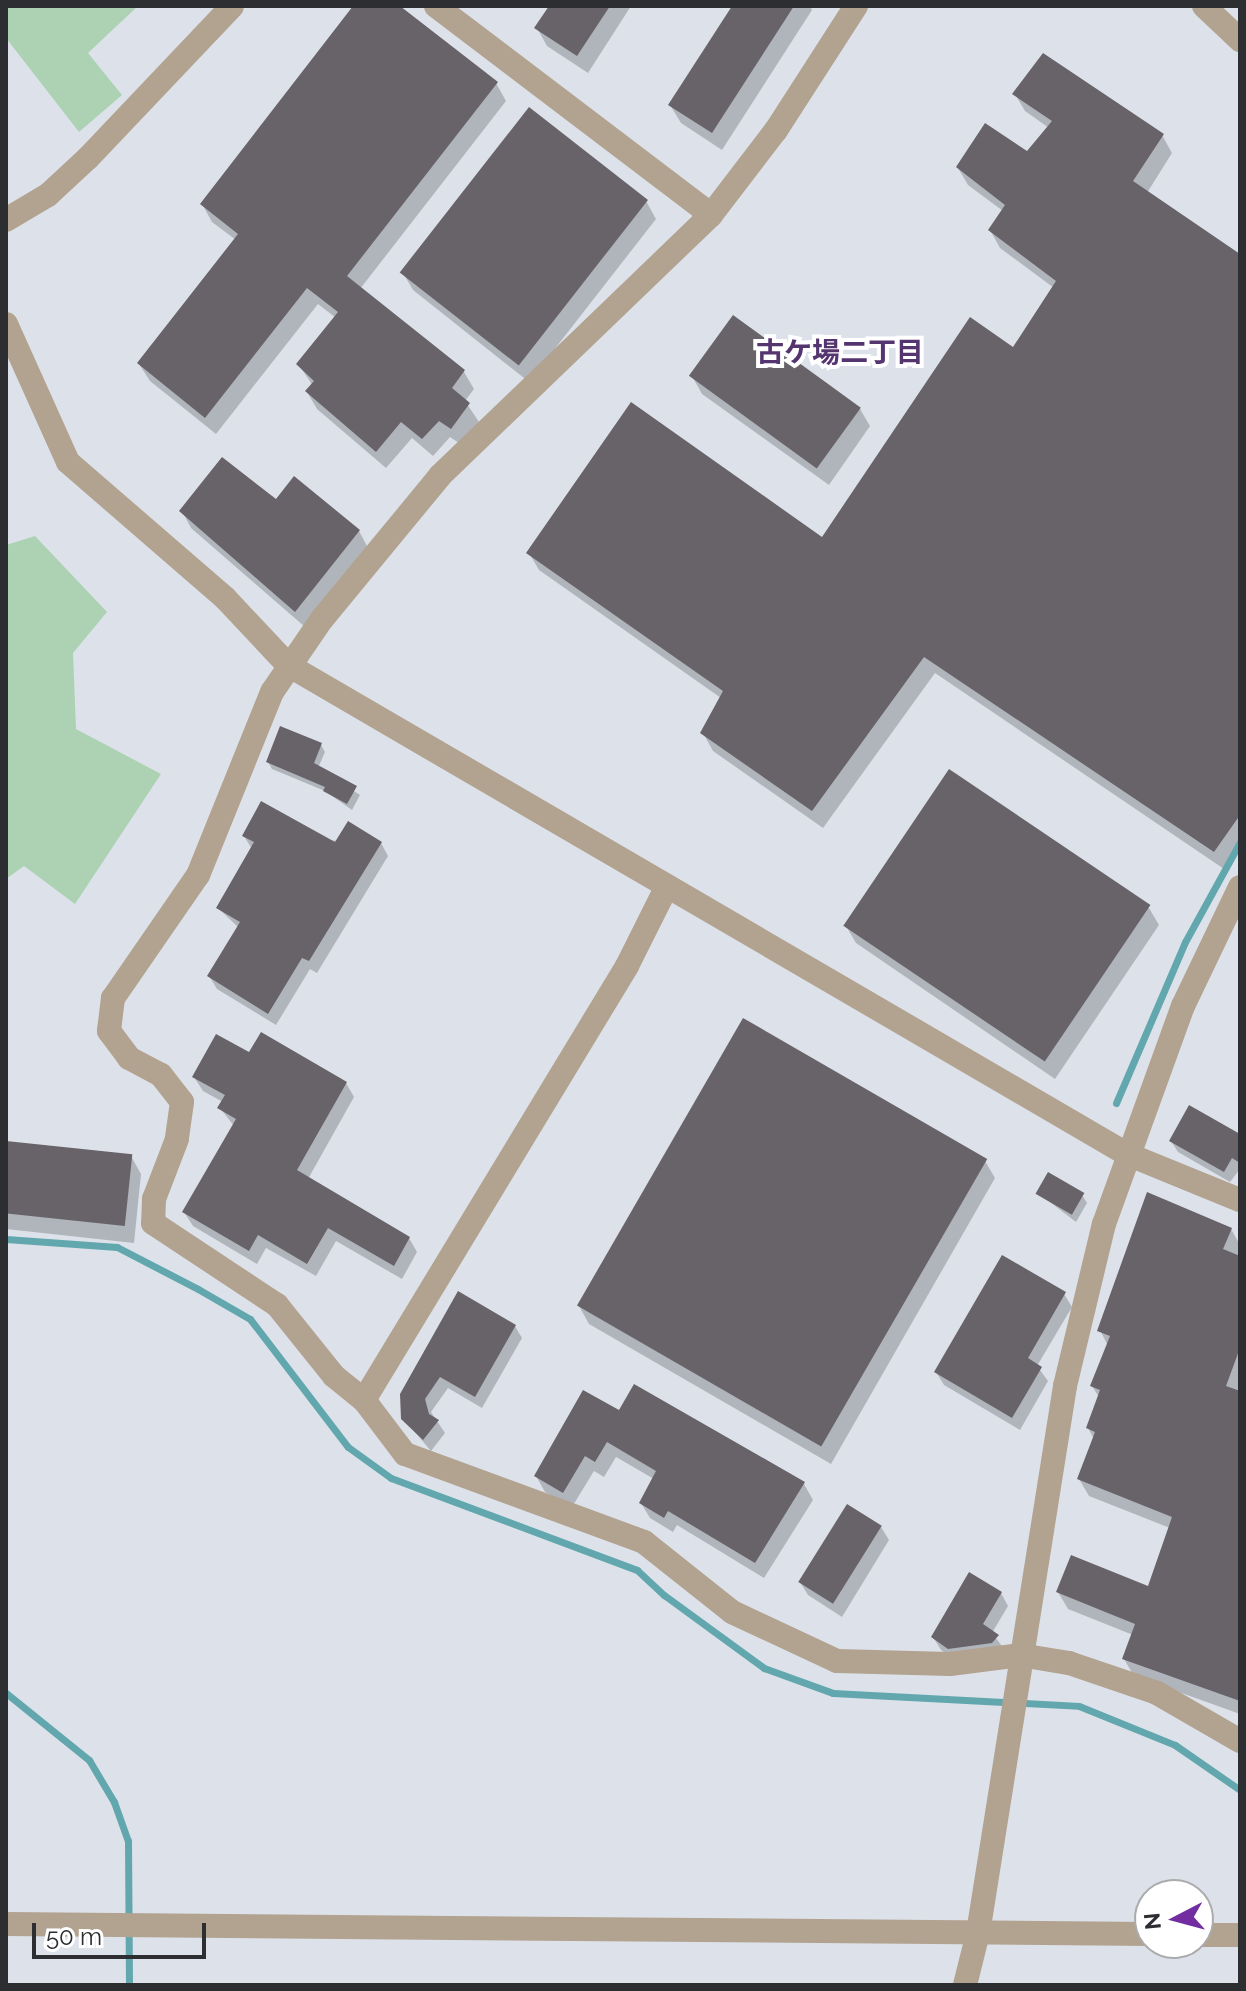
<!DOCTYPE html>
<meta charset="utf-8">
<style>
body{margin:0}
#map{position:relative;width:1246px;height:1991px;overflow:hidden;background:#dde2ea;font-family:Raleway,"Noto Sans JP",sans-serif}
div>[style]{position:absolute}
.green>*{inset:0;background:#acd2b3}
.shadow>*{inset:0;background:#0003}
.stream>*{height:7px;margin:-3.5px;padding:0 3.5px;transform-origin:3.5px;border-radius:3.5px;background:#61a7ad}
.building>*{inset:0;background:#686269;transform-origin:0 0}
.minor>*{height:24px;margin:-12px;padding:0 12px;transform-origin:12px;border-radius:12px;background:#b2a290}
span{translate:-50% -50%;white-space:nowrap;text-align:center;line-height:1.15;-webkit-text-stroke:8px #fff;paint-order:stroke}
.neighbourhood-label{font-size:28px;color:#55356f;font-weight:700}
.frame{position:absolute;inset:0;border:8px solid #2c2e31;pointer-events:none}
.north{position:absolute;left:1134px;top:1879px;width:80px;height:80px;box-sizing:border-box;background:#fff;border:2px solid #ababad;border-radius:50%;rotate:264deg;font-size:22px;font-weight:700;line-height:32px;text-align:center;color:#2c2e31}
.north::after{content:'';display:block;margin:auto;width:28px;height:36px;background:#722da1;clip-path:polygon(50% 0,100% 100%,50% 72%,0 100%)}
.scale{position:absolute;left:32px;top:1923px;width:174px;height:36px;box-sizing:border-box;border:4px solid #2c2e31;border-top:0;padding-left:10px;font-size:24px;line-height:28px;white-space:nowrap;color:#2c2e31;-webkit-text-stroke:6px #fff;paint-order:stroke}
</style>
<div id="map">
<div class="green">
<div style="clip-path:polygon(6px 6px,138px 6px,88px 53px,122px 95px,79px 132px,6px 38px)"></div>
<div style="clip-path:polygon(35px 536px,107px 612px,73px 653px,76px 729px,161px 774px,75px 904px,24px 866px,6px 879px,6px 545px)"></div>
</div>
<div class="shadow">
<div style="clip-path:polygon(355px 6px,397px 6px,496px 83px,506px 101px,360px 289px,464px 372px,474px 389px,465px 401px,479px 422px,462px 445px,450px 437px,433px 456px,412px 438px,386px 468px,317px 409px,307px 392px,313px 386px,299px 365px,336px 318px,318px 304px,216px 434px,150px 381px,139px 364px,236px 240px,212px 222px,202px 204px)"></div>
<div style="clip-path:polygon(551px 6px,631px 6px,588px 73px,547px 46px,537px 28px)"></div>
<div style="clip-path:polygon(734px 6px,810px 6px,812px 10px,722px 150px,681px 123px,670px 105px)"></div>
<div style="clip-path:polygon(1015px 94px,1162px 135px,1172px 153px,1147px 193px,1240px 257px,1240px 846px,1224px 869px,935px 673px,823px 828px,713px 751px,703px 733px,721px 698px,539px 570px,529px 553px,822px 539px,1014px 349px,1054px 288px,1000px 248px,990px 230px,1003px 211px,968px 185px,958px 168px,1027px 154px,1049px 128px,1025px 111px)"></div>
<div style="clip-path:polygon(646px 201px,656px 219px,529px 382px,413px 290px,403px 273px)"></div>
<div style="clip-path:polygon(692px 376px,860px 409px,870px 426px,829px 485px,702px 394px)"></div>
<div style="clip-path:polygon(276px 502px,359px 531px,368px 548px,305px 627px,191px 528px,182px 511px)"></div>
<div style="clip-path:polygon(321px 745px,325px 752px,318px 768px,360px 795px,352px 810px,325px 791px,272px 769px,268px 762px)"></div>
<div style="clip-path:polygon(244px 836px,381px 843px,388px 856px,317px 973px,310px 969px,276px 1025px,217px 989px,209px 976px,239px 928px,218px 908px,252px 849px)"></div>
<div style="clip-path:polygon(1149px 908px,1159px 925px,1055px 1079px,856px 943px,846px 926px)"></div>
<div style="clip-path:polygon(250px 1055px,346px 1083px,354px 1097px,308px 1179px,409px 1238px,417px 1252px,402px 1279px,336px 1241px,316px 1276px,266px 1248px,257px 1264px,193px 1226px,184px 1212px,234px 1126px,220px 1108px,223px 1102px,203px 1091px,194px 1077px)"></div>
<div style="clip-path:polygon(1240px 1136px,1240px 1169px,1230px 1182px,1178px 1152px,1171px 1141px)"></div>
<div style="clip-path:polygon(6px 1143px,131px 1156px,141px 1174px,134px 1243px,6px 1229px)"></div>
<div style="clip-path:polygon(985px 1161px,995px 1178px,831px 1464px,589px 1324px,579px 1306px)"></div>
<div style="clip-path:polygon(1038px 1193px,1082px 1195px,1087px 1203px,1076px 1222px)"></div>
<div style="clip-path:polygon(1231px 1229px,1240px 1245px,1240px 1714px,1134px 1676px,1124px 1659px,1133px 1635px,1068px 1609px,1058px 1592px,1149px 1589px,1170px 1528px,1089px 1496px,1079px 1479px,1094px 1439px,1088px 1428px,1099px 1397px,1092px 1386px,1108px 1346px,1100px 1330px)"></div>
<div style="clip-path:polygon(1064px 1294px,1072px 1307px,1037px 1366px,1048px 1381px,1020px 1430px,944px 1385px,936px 1372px)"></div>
<div style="clip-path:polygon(515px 1326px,522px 1338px,482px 1408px,448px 1388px,431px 1412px,445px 1433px,431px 1451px,403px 1418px,402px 1395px)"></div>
<div style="clip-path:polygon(619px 1413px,804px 1484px,813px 1500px,764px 1578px,677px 1525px,673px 1532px,650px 1518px,641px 1503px,654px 1479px,616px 1457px,604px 1477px,594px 1471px,572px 1507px,545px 1492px,536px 1476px)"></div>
<div style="clip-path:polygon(881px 1527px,889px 1540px,842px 1617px,808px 1595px,800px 1582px)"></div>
<div style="clip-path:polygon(1001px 1593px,1008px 1606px,992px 1633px,1005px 1650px,958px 1662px,941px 1650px,933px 1637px)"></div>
</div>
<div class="stream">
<div style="left:1116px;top:1103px;width:175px;rotate:-66.8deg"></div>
<div style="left:1185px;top:942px;width:114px;rotate:-61.2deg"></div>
<div style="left:6px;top:1239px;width:111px;rotate:4.1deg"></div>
<div style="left:117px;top:1247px;width:91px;rotate:27.4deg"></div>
<div style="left:198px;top:1289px;width:60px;rotate:30deg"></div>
<div style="left:250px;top:1319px;width:161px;rotate:52.6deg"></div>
<div style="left:348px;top:1447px;width:53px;rotate:35.8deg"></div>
<div style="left:391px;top:1478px;width:263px;rotate:20.5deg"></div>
<div style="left:637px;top:1570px;width:37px;rotate:43deg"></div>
<div style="left:664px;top:1595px;width:124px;rotate:36.1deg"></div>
<div style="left:764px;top:1668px;width:73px;rotate:19.9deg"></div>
<div style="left:833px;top:1693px;width:246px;rotate:3deg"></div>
<div style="left:1079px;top:1706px;width:104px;rotate:22.1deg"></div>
<div style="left:1175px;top:1745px;width:79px;rotate:34.7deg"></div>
<div style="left:6px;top:1693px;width:107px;rotate:38.9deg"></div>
<div style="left:89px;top:1760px;width:49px;rotate:59.2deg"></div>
<div style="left:114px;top:1802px;width:41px;rotate:70.3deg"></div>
<div style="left:128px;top:1841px;width:144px;rotate:89.6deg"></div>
</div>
<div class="building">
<div style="clip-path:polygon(353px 6px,400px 6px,498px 82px,347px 276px,465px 370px,452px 388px,470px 403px,451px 429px,439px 421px,422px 439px,401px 422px,376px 452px,305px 391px,314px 381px,296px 364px,338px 312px,307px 288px,205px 418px,137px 363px,238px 234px,200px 204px)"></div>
<div style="clip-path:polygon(549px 6px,610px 6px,577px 56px,534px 28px)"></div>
<div style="clip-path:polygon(732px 6px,794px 6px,712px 133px,668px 105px)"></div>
<div style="clip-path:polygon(1043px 53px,1164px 134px,1133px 181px,1240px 254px,1240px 815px,1214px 852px,924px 657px,812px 811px,700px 733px,723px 691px,526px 553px,631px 402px,822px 537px,970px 317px,1013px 347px,1056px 281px,988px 230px,1005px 205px,956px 167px,985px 123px,1027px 151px,1052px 121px,1012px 94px)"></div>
<div style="left:529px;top:107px;width:151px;height:210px;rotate:38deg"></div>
<div style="left:733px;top:315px;width:158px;height:75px;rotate:36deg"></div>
<div style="clip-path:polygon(222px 457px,276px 499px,294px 476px,360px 530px,295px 612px,179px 511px)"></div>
<div style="clip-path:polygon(280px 726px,322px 743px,314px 763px,357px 786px,347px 804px,323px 791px,325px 787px,266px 762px)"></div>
<div style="left:949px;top:769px;width:243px;height:189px;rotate:34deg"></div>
<div style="clip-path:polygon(261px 801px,335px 842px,348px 821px,382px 842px,309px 961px,302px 958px,268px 1014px,207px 976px,240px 922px,216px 908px,254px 842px,242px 836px)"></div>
<div style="left:743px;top:1018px;width:282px;height:332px;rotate:30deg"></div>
<div style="clip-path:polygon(261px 1032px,347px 1082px,297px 1170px,410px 1237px,394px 1266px,328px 1228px,307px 1264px,258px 1235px,249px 1251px,182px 1212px,236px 1119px,217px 1108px,225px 1095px,192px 1077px,216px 1034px,249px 1052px)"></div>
<div style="clip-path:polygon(1189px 1105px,1240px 1134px,1240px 1163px,1232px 1158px,1224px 1172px,1169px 1141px)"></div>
<div style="left:6px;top:1141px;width:127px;height:72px;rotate:6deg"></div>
<div style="left:1048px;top:1172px;width:42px;height:25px;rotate:30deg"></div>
<div style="clip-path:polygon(1147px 1192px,1232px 1228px,1223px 1249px,1240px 1256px,1240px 1348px,1226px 1386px,1240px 1391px,1240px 1701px,1122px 1659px,1135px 1624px,1056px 1592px,1071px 1555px,1148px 1586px,1172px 1517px,1077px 1479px,1095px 1432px,1086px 1428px,1100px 1390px,1090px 1386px,1110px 1336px,1097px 1331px)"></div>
<div style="clip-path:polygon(1002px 1255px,1066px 1292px,1028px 1358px,1042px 1367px,1012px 1418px,934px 1372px)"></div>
<div style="clip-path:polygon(458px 1291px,516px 1325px,475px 1397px,440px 1377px,425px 1399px,429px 1414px,439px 1420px,423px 1440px,401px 1419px,400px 1394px)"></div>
<div style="clip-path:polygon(634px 1384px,805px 1482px,755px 1563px,668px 1511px,664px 1518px,639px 1503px,656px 1471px,607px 1442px,595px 1462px,585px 1456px,563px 1493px,534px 1476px,583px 1390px,619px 1410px)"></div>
<div style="left:847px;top:1504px;width:41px;height:92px;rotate:32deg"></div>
<div style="clip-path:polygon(969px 1572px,1002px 1592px,983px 1624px,999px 1635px,992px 1643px,948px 1649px,931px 1637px)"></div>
</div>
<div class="minor">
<div style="left:436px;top:6px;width:345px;rotate:37.2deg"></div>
<div style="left:856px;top:6px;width:148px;rotate:122.8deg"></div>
<div style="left:776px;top:130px;width:107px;rotate:127.4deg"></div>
<div style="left:711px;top:215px;width:376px;rotate:136.1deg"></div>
<div style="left:440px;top:476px;width:185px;rotate:129.5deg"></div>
<div style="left:322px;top:619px;width:88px;rotate:124.4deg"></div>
<div style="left:272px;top:692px;width:197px;rotate:112deg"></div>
<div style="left:198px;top:875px;width:150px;rotate:124.6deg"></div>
<div style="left:113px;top:998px;width:33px;rotate:97deg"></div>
<div style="left:109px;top:1031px;width:34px;rotate:53deg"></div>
<div style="left:129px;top:1058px;width:36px;rotate:28deg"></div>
<div style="left:161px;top:1075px;width:34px;rotate:52deg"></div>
<div style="left:182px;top:1102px;width:37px;rotate:98deg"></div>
<div style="left:177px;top:1139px;width:64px;rotate:111deg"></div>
<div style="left:154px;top:1199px;width:24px;rotate:92deg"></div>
<div style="left:153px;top:1223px;width:149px;rotate:33.5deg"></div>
<div style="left:277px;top:1305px;width:91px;rotate:51.2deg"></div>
<div style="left:334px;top:1376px;width:38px;rotate:39deg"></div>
<div style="left:364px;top:1400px;width:68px;rotate:52.8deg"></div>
<div style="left:405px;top:1454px;width:255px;rotate:20.2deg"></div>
<div style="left:644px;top:1542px;width:112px;rotate:38.5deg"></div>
<div style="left:732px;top:1612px;width:116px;rotate:25deg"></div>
<div style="left:837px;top:1661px;width:113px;rotate:1.5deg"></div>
<div style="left:950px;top:1664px;width:71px;rotate:-7.3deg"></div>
<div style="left:1020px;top:1655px;width:50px;rotate:9.3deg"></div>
<div style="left:1069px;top:1663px;width:93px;rotate:18.8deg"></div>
<div style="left:1157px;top:1693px;width:96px;rotate:30deg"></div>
<div style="left:1204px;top:6px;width:50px;rotate:43.4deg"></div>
<div style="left:6px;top:220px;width:49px;rotate:-30.8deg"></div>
<div style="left:48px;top:195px;width:54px;rotate:-42.8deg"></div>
<div style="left:88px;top:158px;width:209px;rotate:-46.5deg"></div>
<div style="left:6px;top:324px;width:151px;rotate:65.8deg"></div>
<div style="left:68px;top:462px;width:208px;rotate:40.9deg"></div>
<div style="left:225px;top:598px;width:92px;rotate:46.8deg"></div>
<div style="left:288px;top:665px;width:971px;rotate:30.24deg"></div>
<div style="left:1127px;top:1154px;width:122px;rotate:22.2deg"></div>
<div style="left:364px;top:1400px;width:507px;rotate:-58.78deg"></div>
<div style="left:627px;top:966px;width:89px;rotate:-63.4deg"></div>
<div style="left:6px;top:1924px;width:1144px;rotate:0.5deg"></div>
<div style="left:1198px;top:1935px;width:42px"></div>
<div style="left:965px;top:1985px;width:54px;rotate:-76deg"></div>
<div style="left:978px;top:1933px;width:554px;rotate:-80.96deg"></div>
<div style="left:1065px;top:1386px;width:167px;rotate:-76.5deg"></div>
<div style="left:1104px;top:1224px;width:232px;rotate:-70.1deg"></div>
<div style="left:1183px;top:1006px;width:132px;rotate:-64.4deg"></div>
</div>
<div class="neighbourhood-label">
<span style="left:840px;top:353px">古ケ場二丁目</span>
</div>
<div class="frame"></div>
<div class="north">N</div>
<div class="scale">50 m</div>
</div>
